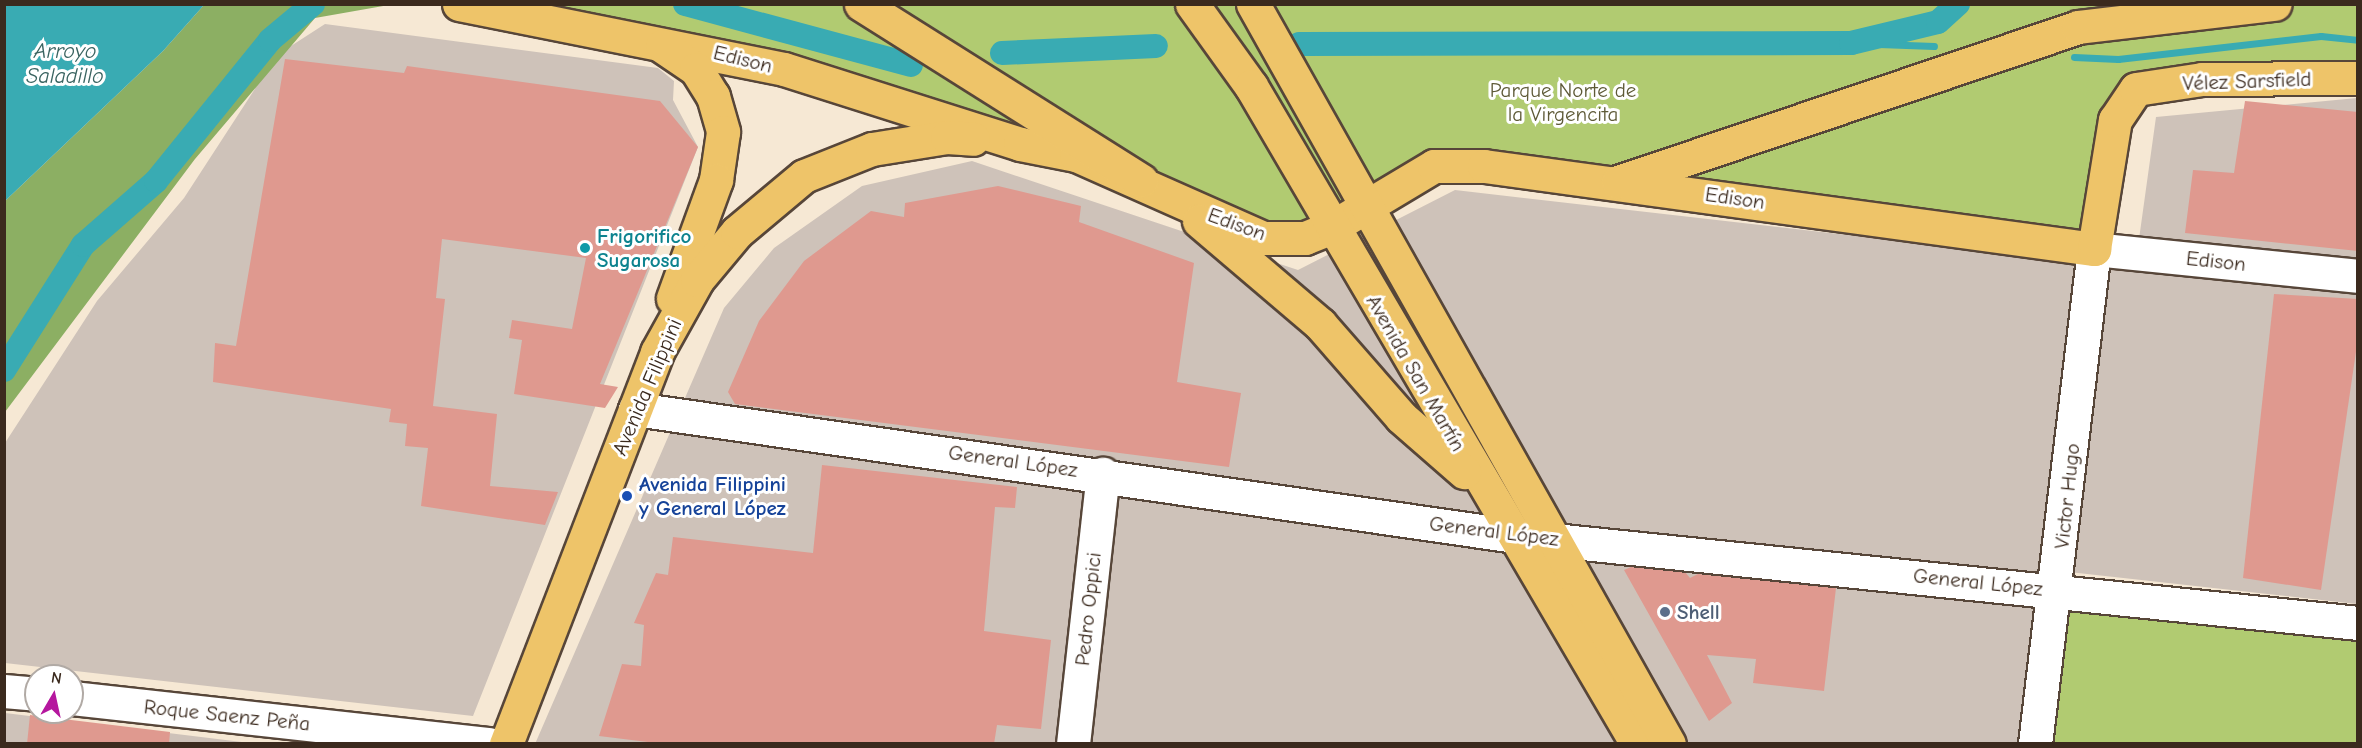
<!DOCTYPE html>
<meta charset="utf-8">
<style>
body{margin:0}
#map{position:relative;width:2362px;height:748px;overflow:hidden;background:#f6e8d4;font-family:"Comic Neue",sans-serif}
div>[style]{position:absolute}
.industrial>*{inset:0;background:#cec2b9}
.green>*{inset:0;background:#b1cb71}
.forest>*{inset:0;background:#8caf63}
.water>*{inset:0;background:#39abb3}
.stream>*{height:7px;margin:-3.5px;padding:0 3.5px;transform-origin:3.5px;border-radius:3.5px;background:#39abb3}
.canal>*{height:24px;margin:-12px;padding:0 12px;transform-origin:12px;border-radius:12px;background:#39abb3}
.building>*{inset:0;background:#df998f}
.roads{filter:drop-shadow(2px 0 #574639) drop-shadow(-2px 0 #574639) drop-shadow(0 2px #574639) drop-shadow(0 -2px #574639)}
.minor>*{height:33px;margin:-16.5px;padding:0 16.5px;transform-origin:16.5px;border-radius:16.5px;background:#fff}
.major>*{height:33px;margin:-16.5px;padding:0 16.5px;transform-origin:16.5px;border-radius:16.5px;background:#eec469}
.highway>*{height:33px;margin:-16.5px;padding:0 16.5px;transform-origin:16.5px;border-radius:16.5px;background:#eec469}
.dots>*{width:16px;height:16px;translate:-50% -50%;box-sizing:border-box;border:3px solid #fff;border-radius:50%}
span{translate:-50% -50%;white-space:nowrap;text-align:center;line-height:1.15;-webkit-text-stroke:6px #fff;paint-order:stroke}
.street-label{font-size:21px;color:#3b2a1e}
.park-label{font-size:21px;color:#5e5a37}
.culture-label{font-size:21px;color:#0d838f;font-weight:700}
.left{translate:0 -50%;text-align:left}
.transit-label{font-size:21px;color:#164399;font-weight:700}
.service-label{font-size:21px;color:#4e5e75;font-weight:700}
.water-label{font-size:22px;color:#3a6461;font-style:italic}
.frame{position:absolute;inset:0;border:6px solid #3b2a1e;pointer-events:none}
.north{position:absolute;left:24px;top:664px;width:60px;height:60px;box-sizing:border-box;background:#fff;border:2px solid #b1aaa5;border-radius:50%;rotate:9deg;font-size:16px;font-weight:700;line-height:24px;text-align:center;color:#3b2a1e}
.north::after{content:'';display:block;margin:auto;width:21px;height:27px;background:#b5179e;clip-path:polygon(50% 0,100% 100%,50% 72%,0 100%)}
</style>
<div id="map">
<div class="industrial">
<div style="clip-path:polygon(325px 24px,658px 68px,674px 81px,673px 100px,698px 147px,473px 716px,5px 663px,5px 443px,97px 301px,184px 198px,277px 55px)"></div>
<div style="clip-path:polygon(2357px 98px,2357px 604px,2051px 570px,2026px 743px,535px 744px,724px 308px,774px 248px,862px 186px,972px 161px,1298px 270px,1455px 190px,2135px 268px,2156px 117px)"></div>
<div style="clip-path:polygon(5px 713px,250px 743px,5px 743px)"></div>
</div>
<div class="green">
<div style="clip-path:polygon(2357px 4px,2358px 78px,2136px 89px,2094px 249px,1434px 166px,1305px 238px,1076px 155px,459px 5px)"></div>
<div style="clip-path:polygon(2070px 603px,2357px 641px,2357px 743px,2050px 744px)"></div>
</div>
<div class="forest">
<div style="clip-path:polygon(204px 5px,389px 5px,315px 18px,195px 159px,5px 412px,5px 201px,163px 51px)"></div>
</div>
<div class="water">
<div style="clip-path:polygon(5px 4px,204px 4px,204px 5px,163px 51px,5px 201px)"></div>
</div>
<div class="stream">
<div style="left:1851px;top:43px;width:83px;rotate:2.1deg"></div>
<div style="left:2074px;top:57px;width:44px;rotate:2.6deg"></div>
<div style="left:2118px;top:59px;width:204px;rotate:-6.5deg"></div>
<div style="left:2321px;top:36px;width:37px;rotate:6deg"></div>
</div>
<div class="canal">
<div style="left:685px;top:4px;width:234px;rotate:15.1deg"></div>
<div style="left:1299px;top:44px;width:552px;rotate:-0.1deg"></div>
<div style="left:1851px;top:43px;width:89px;rotate:-13.6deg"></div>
<div style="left:1938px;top:22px;width:27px;rotate:-42deg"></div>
<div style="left:1002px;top:53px;width:154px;rotate:-2.6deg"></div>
<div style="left:4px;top:370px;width:148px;rotate:-57.7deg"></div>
<div style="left:83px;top:245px;width:97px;rotate:-41.2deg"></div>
<div style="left:156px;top:181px;width:181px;rotate:-51deg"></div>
<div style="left:270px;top:40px;width:56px;rotate:-39.9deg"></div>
</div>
<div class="building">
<div style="clip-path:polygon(285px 59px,404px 73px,407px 66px,660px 101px,698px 147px,600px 384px,618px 387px,605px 408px,514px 394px,522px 340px,509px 338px,512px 320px,572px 329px,586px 258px,442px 239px,436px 298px,445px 299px,433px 406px,497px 414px,490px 486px,558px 492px,545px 525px,421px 506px,428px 448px,405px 446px,407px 424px,389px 422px,391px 409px,213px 382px,215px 343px,236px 346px)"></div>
<div style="clip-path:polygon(2245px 101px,2358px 112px,2358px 251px,2185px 233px,2193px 170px,2234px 173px)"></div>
<div style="clip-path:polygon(998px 186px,1081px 206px,1079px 222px,1194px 263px,1177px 382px,1241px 393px,1229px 467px,735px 404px,728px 392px,759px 321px,804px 261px,871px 211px,904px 217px,905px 203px)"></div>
<div style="clip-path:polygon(2274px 294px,2358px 299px,2358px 338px,2321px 590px,2243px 578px)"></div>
<div style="clip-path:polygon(822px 465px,1017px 487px,1015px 508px,995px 507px,984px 631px,1051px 640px,1041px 729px,997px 725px,994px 744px,664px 744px,599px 736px,622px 664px,641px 666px,644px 625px,634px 623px,656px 573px,668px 575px,673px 537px,813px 553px)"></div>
<div style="clip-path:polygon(1631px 567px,1685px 572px,1690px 578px,1698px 574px,1836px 588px,1824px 691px,1753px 683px,1756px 659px,1707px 655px,1732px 703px,1709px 721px,1624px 570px)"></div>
<div style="clip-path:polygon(30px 715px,170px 732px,169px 744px,27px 744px)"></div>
</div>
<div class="roads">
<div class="minor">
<div style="left:635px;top:409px;width:889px;rotate:8.21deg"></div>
<div style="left:1515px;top:536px;width:847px;rotate:5.89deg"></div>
<div style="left:4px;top:691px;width:32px;rotate:5deg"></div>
<div style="left:72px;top:698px;width:420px;rotate:6.3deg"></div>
<div style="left:1073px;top:744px;width:272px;rotate:-83.7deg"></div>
<div style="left:2035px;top:744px;width:499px;rotate:-83.2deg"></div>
<div style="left:2094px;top:249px;width:265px;rotate:5.8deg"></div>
</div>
<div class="major">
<div style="left:459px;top:4px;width:331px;rotate:11.3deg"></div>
<div style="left:784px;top:69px;width:248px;rotate:17.6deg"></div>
<div style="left:1020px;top:144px;width:57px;rotate:11.1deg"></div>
<div style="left:1076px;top:155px;width:205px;rotate:23.9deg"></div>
<div style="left:1263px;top:238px;width:42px"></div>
<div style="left:1305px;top:238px;width:29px;rotate:-22deg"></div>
<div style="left:1332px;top:227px;width:119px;rotate:-30.9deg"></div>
<div style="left:1434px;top:166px;width:50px"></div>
<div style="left:1484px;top:166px;width:616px;rotate:7.75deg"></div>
<div style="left:2094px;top:249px;width:131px;rotate:-80.8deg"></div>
<div style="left:2115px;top:120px;width:37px;rotate:-56deg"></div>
<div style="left:2136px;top:89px;width:67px;rotate:-8.6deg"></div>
<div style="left:2202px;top:79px;width:156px;rotate:-0.4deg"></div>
<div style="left:1192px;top:4px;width:101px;rotate:54.3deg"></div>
<div style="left:1251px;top:86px;width:763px;rotate:59.6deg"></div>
<div style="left:1253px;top:4px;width:849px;rotate:60.66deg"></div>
<div style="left:662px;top:46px;width:41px;rotate:34.1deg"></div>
<div style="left:696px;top:69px;width:32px;rotate:58deg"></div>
<div style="left:713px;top:96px;width:37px;rotate:74deg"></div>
<div style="left:723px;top:132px;width:49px;rotate:98.3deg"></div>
<div style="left:716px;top:180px;width:126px;rotate:110deg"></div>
<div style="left:1199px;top:221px;width:159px;rotate:40.4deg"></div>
<div style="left:1320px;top:324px;width:123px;rotate:48.9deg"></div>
<div style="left:1401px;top:417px;width:84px;rotate:41.1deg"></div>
<div style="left:506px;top:744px;width:420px;rotate:-68.9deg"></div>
<div style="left:657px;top:352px;width:82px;rotate:-60.9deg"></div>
<div style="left:697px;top:280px;width:62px;rotate:-50.2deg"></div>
<div style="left:737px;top:232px;width:87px;rotate:-39.9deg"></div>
<div style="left:804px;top:176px;width:73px;rotate:-21.7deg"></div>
<div style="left:872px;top:149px;width:76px;rotate:-9.1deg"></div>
<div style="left:947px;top:137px;width:26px;rotate:4deg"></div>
</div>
<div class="highway">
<div style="left:861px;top:4px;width:331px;rotate:32.2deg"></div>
<div style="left:1618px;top:182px;width:485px;rotate:-18.6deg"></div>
<div style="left:2078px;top:27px;width:198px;rotate:-6.7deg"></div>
</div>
</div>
<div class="dots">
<div style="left:585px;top:248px;background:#0f9aa8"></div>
<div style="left:627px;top:496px;background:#1a4fb4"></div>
<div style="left:1665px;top:612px;background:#5c6f8a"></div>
</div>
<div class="street-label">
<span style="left:743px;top:59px;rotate:14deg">Edison</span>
<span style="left:2247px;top:81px;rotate:-2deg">Vélez Sarsfield</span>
<span style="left:1735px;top:198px;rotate:8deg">Edison</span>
<span style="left:1237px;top:224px;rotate:20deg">Edison</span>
<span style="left:2216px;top:261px;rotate:6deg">Edison</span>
<span style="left:1416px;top:373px;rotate:60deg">Avenida San Martín</span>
<span style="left:647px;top:387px;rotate:-67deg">Avenida Filippini</span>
<span style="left:1013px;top:461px;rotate:8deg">General López</span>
<span style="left:2067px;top:496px;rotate:-84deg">Victor Hugo</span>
<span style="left:1494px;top:531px;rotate:7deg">General López</span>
<span style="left:1978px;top:582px;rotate:6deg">General López</span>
<span style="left:1088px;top:609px;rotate:-84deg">Pedro Oppici</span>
<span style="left:227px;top:715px;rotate:6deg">Roque Saenz Peña</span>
</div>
<div class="park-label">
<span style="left:1563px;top:102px">Parque Norte de<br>la Virgencita</span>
</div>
<div class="culture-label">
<span class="left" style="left:597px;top:248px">Frigorifico<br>Sugarosa</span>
</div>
<div class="transit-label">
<span class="left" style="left:639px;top:496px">Avenida Filippini<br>y General López</span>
</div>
<div class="service-label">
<span class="left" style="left:1677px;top:612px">Shell</span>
</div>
<div class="water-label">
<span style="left:65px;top:64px">Arroyo<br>Saladillo</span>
</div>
<div class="frame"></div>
<div class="north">N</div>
</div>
